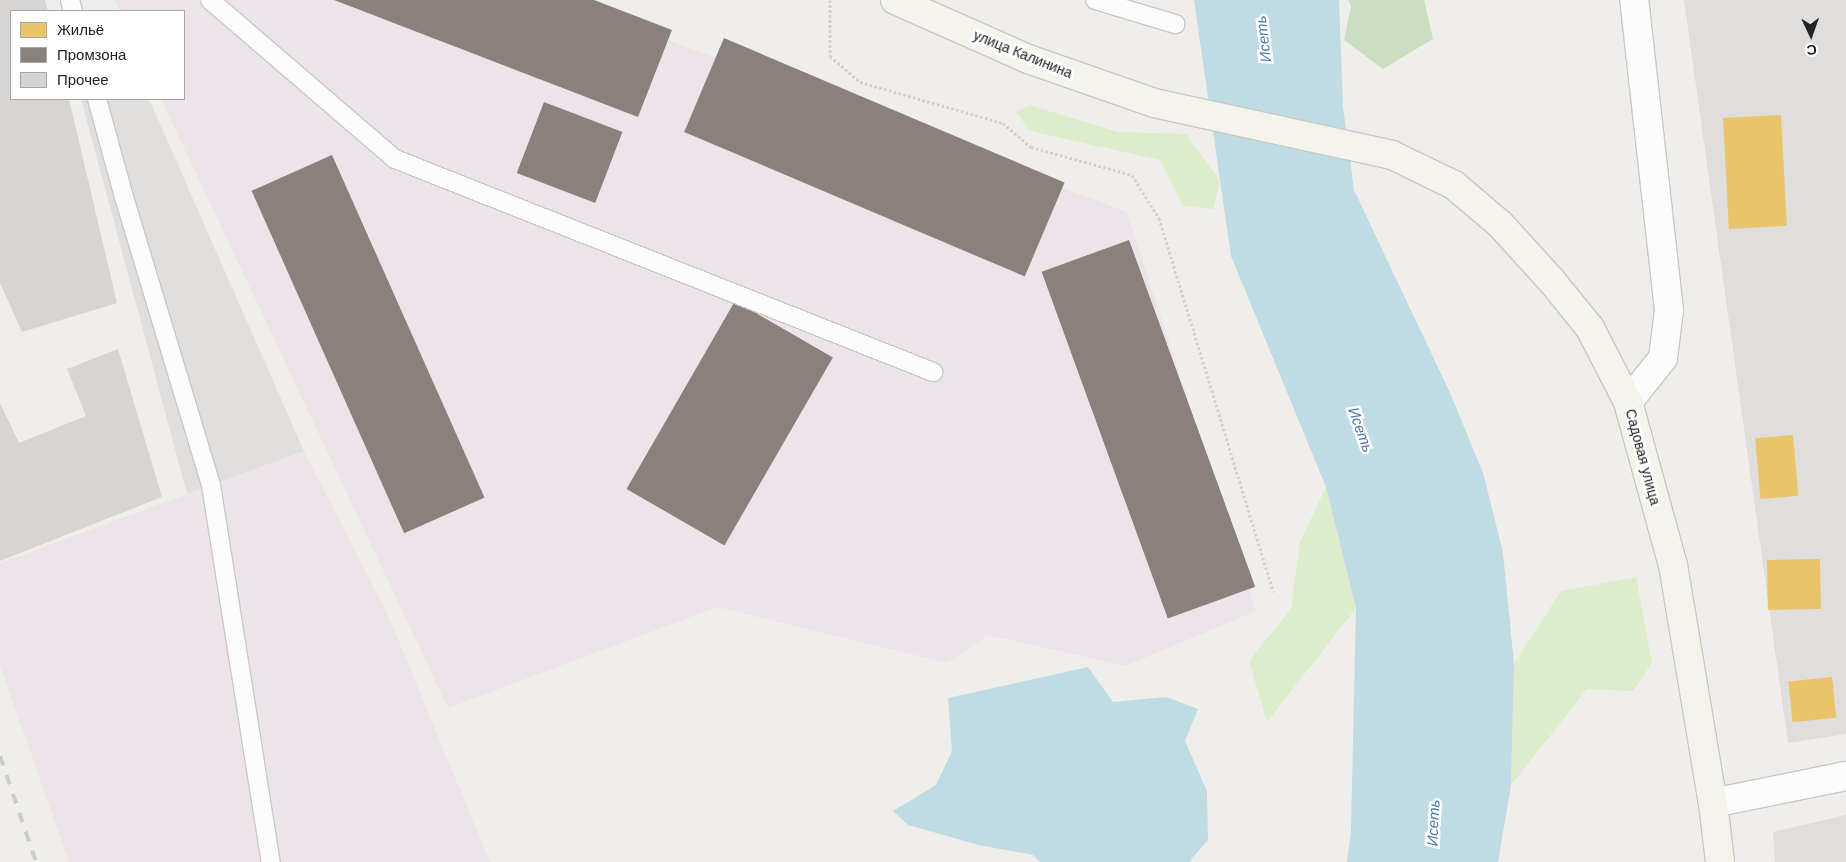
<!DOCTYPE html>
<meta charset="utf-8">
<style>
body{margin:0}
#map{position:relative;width:1846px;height:862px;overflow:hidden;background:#f0eeeb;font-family:"DM Sans",sans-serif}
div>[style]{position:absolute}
.residential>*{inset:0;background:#dfdedc}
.industrial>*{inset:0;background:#ede4e9}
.grass>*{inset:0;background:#ddeccb}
.forest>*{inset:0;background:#cbdec1}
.parking>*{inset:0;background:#e0dfde}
.water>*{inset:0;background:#bfdbe3}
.homes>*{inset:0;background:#e9c46a;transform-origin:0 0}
.industry>*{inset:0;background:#8a817c;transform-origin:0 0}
.building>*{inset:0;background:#d7d4d2}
.path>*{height:3px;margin-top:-1.5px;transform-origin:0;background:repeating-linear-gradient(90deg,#dccecd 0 2.5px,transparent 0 5px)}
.roads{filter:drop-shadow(1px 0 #c9c8c7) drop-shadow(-1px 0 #c9c8c7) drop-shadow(0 1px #c9c8c7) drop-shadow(0 -1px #c9c8c7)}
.service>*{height:18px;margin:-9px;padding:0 9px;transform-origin:9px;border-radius:9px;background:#fdfcfc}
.minor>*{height:28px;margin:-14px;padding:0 14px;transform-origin:14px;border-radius:14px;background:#fdfcfc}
.secondary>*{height:28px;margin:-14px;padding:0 14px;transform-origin:14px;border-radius:14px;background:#f4f4ed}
.rail>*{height:4px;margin-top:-2px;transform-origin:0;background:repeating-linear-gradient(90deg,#ccc 0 10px,transparent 0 20px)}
span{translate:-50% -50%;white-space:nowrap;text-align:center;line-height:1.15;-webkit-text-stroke:5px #fff;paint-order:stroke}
.street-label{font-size:14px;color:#222}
.water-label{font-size:15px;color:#4a7aab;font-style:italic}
.legend{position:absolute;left:10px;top:10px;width:175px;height:90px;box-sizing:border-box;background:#fff;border:1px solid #a7a7a7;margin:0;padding:6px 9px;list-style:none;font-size:15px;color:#222}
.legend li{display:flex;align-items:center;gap:10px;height:25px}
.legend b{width:25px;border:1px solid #a7a7a7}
.north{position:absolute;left:1786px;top:10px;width:50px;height:50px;-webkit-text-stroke:4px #fff;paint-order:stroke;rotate:177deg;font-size:14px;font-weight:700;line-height:20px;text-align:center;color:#222}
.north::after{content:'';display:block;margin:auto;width:18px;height:22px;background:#222;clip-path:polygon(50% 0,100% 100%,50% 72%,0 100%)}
</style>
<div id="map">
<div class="residential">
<div style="clip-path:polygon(1684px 0,1846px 0,1846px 734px,1788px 743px)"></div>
<div style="clip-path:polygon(1846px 815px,1846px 862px,1775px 862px,1773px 832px)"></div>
</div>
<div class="industrial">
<div style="clip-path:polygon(115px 0,561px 0,1127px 212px,1256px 611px,1125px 666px,988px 635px,947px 663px,717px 607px,448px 708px,161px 99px,184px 99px,184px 11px,120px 11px)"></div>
<div style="clip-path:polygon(304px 451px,388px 615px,490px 862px,69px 862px,0 666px,0 563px)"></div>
</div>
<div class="grass">
<div style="clip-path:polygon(1029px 105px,1118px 132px,1186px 134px,1220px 181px,1213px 209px,1183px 206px,1160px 160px,1030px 131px,1016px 112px)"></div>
<div style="clip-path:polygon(1326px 487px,1356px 608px,1267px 722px,1249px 661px,1291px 609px,1300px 542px)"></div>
<div style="clip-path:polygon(1636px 577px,1652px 663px,1633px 691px,1587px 689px,1511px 785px,1514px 664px,1561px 591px)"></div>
</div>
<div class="forest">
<div style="clip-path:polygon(1348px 0,1424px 0,1433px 39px,1383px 69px,1344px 40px,1351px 6px)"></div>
</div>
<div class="parking">
<div style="clip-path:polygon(81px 99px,149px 99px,304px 451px,187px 494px)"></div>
</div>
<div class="water">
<div style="clip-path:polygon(1194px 0,1339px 0,1343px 107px,1354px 190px,1451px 395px,1483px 473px,1503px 553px,1514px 664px,1511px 785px,1498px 862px,1347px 862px,1351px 830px,1356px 608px,1326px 487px,1231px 256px)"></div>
<div style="clip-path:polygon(1088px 667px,1113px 702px,1166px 697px,1198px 709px,1185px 741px,1207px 791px,1208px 840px,1189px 862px,1040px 862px,1033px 855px,979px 845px,908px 825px,893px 811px,936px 785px,952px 751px,948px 698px)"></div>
</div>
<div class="homes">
<div style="left:1781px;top:115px;width:111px;height:58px;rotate:87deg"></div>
<div style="left:1793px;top:435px;width:61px;height:38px;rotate:85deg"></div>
<div style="left:1820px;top:559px;width:50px;height:53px;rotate:89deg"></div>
<div style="left:1832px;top:677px;width:41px;height:44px;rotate:84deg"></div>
</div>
<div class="industry">
<div style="clip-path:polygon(334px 0,594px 0,672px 30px,638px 117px)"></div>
<div style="left:724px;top:38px;width:370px;height:102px;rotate:23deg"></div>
<div style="left:544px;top:102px;width:84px;height:76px;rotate:21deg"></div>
<div style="left:332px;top:155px;width:375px;height:88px;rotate:66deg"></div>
<div style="left:1129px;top:240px;width:369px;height:93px;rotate:70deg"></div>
<div style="left:735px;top:301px;width:113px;height:217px;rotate:30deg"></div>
</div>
<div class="building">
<div style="clip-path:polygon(0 0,45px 0,48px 11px,11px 11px,11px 99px,69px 99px,117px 303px,22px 332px,0 283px)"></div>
<div style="clip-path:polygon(118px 349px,162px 497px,0 561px,0 403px,19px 443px,86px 416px,67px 369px)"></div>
</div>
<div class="path">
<div style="left:830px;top:0;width:56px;rotate:90deg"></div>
<div style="left:830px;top:56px;width:40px;rotate:41deg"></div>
<div style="left:860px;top:82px;width:149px;rotate:16deg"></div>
<div style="left:1003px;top:123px;width:37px;rotate:41deg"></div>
<div style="left:1031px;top:147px;width:105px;rotate:15.5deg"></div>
<div style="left:1132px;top:175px;width:51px;rotate:57.9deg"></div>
<div style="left:1159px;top:218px;width:391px;rotate:73deg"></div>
</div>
<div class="roads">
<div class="service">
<div style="left:70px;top:0;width:11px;rotate:75deg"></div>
<div style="left:210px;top:0;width:244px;rotate:40.7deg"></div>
<div style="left:395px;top:159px;width:579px;rotate:21.6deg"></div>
<div style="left:1095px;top:0;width:84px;rotate:16.7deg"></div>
<div style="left:97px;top:99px;width:102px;rotate:74.6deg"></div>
<div style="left:124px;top:197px;width:301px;rotate:73.2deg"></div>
<div style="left:211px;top:485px;width:382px;rotate:81deg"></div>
</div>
<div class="minor">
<div style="left:1628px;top:402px;width:56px;rotate:-51.5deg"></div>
<div style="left:1663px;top:358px;width:48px;rotate:-82.9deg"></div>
<div style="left:1669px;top:310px;width:312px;rotate:-96.4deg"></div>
<div style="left:1713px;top:803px;width:136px;rotate:-11.5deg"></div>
</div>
<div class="secondary">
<div style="left:895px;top:0;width:145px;rotate:23.9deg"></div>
<div style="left:1028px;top:59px;width:133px;rotate:19.2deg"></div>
<div style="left:1154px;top:103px;width:244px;rotate:12.3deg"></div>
<div style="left:1392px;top:155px;width:69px;rotate:25.8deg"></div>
<div style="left:1454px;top:185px;width:60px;rotate:40.3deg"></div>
<div style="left:1500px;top:224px;width:76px;rotate:47.7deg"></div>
<div style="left:1551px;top:280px;width:62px;rotate:50.9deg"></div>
<div style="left:1590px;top:328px;width:83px;rotate:62.8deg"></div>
<div style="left:1628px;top:402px;width:169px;rotate:74.6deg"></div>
<div style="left:1673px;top:565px;width:241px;rotate:80.5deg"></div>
<div style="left:1713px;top:803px;width:59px;rotate:83.2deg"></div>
</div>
</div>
<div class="rail">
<div style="left:0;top:756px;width:112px;rotate:71.2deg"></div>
</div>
<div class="street-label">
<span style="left:1023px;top:54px;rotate:22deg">улица Калинина</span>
<span style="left:1643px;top:457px;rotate:75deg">Садовая улица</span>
</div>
<div class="water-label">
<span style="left:1264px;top:39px;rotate:-97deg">Исеть</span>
<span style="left:1360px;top:430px;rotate:70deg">Исеть</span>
<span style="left:1434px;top:823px;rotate:-87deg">Исеть</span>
</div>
<ul class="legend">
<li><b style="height:14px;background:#e9c46a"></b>Жильё</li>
<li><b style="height:14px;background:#8a817c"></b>Промзона</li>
<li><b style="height:14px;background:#d7d4d2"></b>Прочее</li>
</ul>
<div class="north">С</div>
</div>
